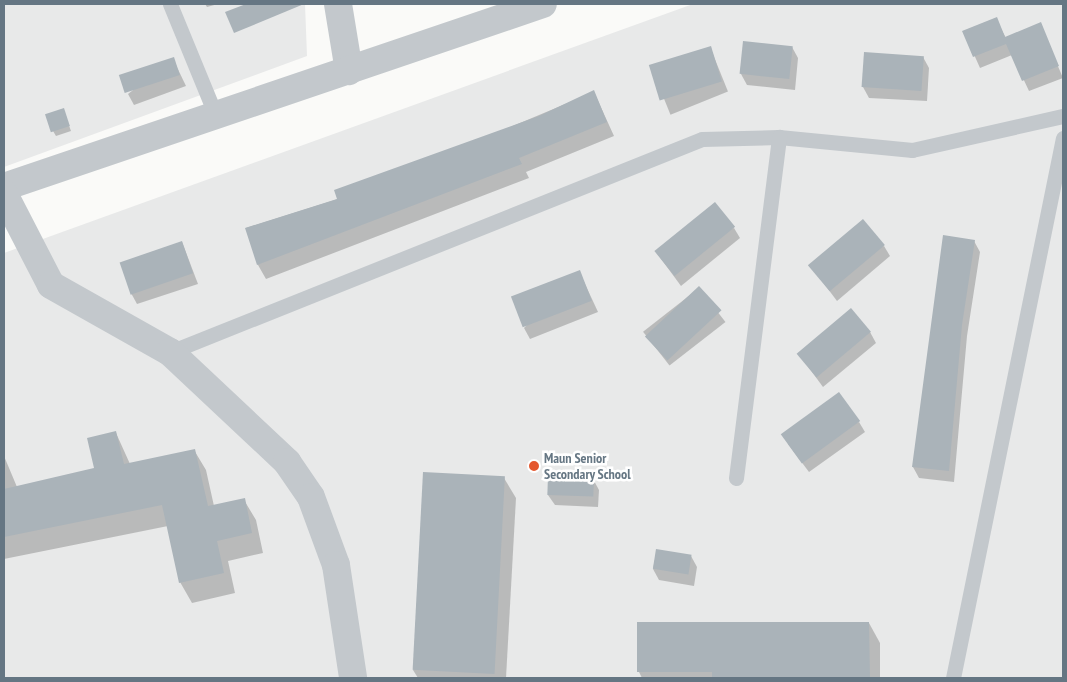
<!DOCTYPE html>
<style>
body{margin:0}
#map{position:relative;width:1067px;height:682px;overflow:hidden;background:#fafaf8;font-family:"PT Sans Narrow",sans-serif}
div>[style]{position:absolute}
.built>*{inset:0;background:#e8e9e9}
.shadow>*{inset:0;background:#0003;transform-origin:0 0}
.building>*{inset:0;background:#aab3b9;transform-origin:0 0}
.lane>*{height:15px;margin:-7.5px;padding:0 7.5px;transform-origin:7.5px;border-radius:7.5px;background:#c3c8cc}
.street>*{height:28px;margin:-14px;padding:0 14px;transform-origin:14px;border-radius:14px;background:#c3c8cc}
.dots>*{width:14px;height:14px;translate:-50% -50%;box-sizing:border-box;border:2px solid #fff;border-radius:50%}
span{translate:-50% -50%;white-space:nowrap;text-align:center;line-height:1.15;-webkit-text-stroke:5px #fff;paint-order:stroke}
.poi-label{font-size:14px;color:#657683;font-weight:700}
.left{translate:0 -50%;text-align:left}
.frame{position:absolute;inset:0;border:5px solid #657683;pointer-events:none}
</style>
<div id="map">
<div class="built">
<div style="clip-path:polygon(4px 4px,305px 4px,307px 56px,4px 167px)"></div>
<div style="clip-path:polygon(693px 4px,1063px 4px,1063px 678px,4px 678px,4px 253px)"></div>
</div>
<div class="shadow">
<div style="clip-path:polygon(205px 4px,218px 4px,207px 7px)"></div>
<div style="clip-path:polygon(996px 19px,1006px 38px,1040px 24px,1063px 78px,1029px 91px,1012px 55px,980px 68px,964px 32px)"></div>
<div style="clip-path:polygon(744px 43px,792px 47px,798px 58px,795px 90px,747px 85px,741px 74px)"></div>
<div style="left:710px;top:47px;width:48px;height:62px;rotate:68deg"></div>
<div style="clip-path:polygon(923px 57px,929px 68px,927px 101px,869px 98px,863px 87px)"></div>
<div style="clip-path:polygon(173px 59px,186px 86px,134px 105px,128px 94px)"></div>
<div style="clip-path:polygon(594px 92px,614px 136px,526px 172px,529px 178px,266px 279px,258px 265px,246px 228px,338px 199px)"></div>
<div style="clip-path:polygon(63px 109px,71px 131px,56px 136px,53px 131px)"></div>
<div style="clip-path:polygon(734px 228px,740px 238px,681px 286px,656px 252px)"></div>
<div style="clip-path:polygon(974px 241px,980px 252px,967px 336px,954px 482px,919px 478px,913px 467px)"></div>
<div style="clip-path:polygon(182px 242px,198px 284px,137px 304px,131px 293px)"></div>
<div style="clip-path:polygon(884px 246px,890px 256px,837px 301px,810px 265px)"></div>
<div style="clip-path:polygon(579px 271px,598px 312px,530px 339px,524px 328px)"></div>
<div style="left:699px;top:288px;width:43px;height:71px;rotate:52deg"></div>
<div style="clip-path:polygon(870px 332px,876px 343px,823px 387px,798px 353px)"></div>
<div style="clip-path:polygon(859px 422px,865px 432px,809px 472px,788px 444px)"></div>
<div style="clip-path:polygon(116px 433px,130px 464px,194px 450px,206px 470px,214px 506px,244px 500px,256px 520px,263px 553px,228px 561px,235px 593px,192px 603px,180px 582px,168px 526px,4px 559px,4px 456px,17px 487px,95px 469px)"></div>
<div style="clip-path:polygon(504px 478px,516px 498px,506px 678px,418px 678px,413px 670px)"></div>
<div style="clip-path:polygon(593px 479px,599px 490px,598px 507px,555px 505px,548px 495px)"></div>
<div style="clip-path:polygon(657px 550px,691px 556px,697px 567px,694px 586px,659px 580px,653px 569px)"></div>
<div style="clip-path:polygon(869px 623px,880px 643px,880px 678px,642px 678px,639px 672px)"></div>
</div>
<div class="building">
<div style="clip-path:polygon(246px 4px,304px 4px,234px 33px,225px 12px)"></div>
<div style="clip-path:polygon(997px 17px,1005px 37px,1041px 22px,1059px 66px,1022px 81px,1006px 44px,973px 57px,962px 31px)"></div>
<div style="left:743px;top:41px;width:50px;height:33px;rotate:6deg"></div>
<div style="left:711px;top:46px;width:37px;height:65px;rotate:73deg"></div>
<div style="left:864px;top:52px;width:60px;height:35px;rotate:4deg"></div>
<div style="left:174px;top:57px;width:19px;height:58px;rotate:72deg"></div>
<div style="clip-path:polygon(594px 90px,607px 122px,519px 158px,522px 164px,257px 265px,245px 228px,337px 199px,334px 190px,539px 116px)"></div>
<div style="left:64px;top:108px;width:19px;height:20px;rotate:72deg"></div>
<div style="left:715px;top:202px;width:32px;height:78px;rotate:51deg"></div>
<div style="left:863px;top:219px;width:34px;height:72px;rotate:50deg"></div>
<div style="clip-path:polygon(943px 235px,975px 240px,962px 325px,949px 471px,912px 467px)"></div>
<div style="left:182px;top:241px;width:34px;height:66px;rotate:71deg"></div>
<div style="left:580px;top:270px;width:33px;height:74px;rotate:69deg"></div>
<div style="left:699px;top:286px;width:33px;height:74px;rotate:47deg"></div>
<div style="left:851px;top:308px;width:31px;height:71px;rotate:50deg"></div>
<div style="left:839px;top:392px;width:36px;height:72px;rotate:54deg"></div>
<div style="clip-path:polygon(116px 431px,124px 464px,195px 449px,208px 506px,245px 498px,252px 533px,217px 541px,224px 573px,179px 583px,162px 505px,4px 537px,4px 489px,94px 468px,87px 438px)"></div>
<div style="left:423px;top:472px;width:82px;height:198px;rotate:3deg"></div>
<div style="left:548px;top:476px;width:46px;height:19px;rotate:2deg"></div>
<div style="left:656px;top:549px;width:36px;height:20px;rotate:9deg"></div>
<div style="clip-path:polygon(637px 622px,869px 622px,870px 678px,712px 678px,712px 672px,637px 672px)"></div>
</div>
<div class="lane">
<div style="left:170px;top:4px;width:121px;rotate:67.7deg"></div>
<div style="left:170px;top:352px;width:573px;rotate:-21.82deg"></div>
<div style="left:702px;top:139px;width:77px;rotate:-1.5deg"></div>
<div style="left:779px;top:137px;width:134px;rotate:5.6deg"></div>
<div style="left:912px;top:150px;width:155px;rotate:-12.7deg"></div>
<div style="left:736px;top:478px;width:344px;rotate:-82.8deg"></div>
<div style="left:953px;top:678px;width:551px;rotate:-78.49deg"></div>
</div>
<div class="street">
<div style="left:338px;top:4px;width:68px;rotate:80.7deg"></div>
<div style="left:4px;top:187px;width:569px;rotate:-18.75deg"></div>
<div style="left:4px;top:194px;width:102px;rotate:62.7deg"></div>
<div style="left:51px;top:285px;width:137px;rotate:29.4deg"></div>
<div style="left:170px;top:352px;width:161px;rotate:43.2deg"></div>
<div style="left:287px;top:462px;width:42px;rotate:55.6deg"></div>
<div style="left:311px;top:497px;width:72px;rotate:69.8deg"></div>
<div style="left:336px;top:565px;width:114px;rotate:81.4deg"></div>
</div>
<div class="dots">
<div style="left:534px;top:466px;background:#e4572e"></div>
</div>
<div class="poi-label">
<span class="left" style="left:544px;top:466px">Maun Senior<br>Secondary School</span>
</div>
<div class="frame"></div>
</div>
